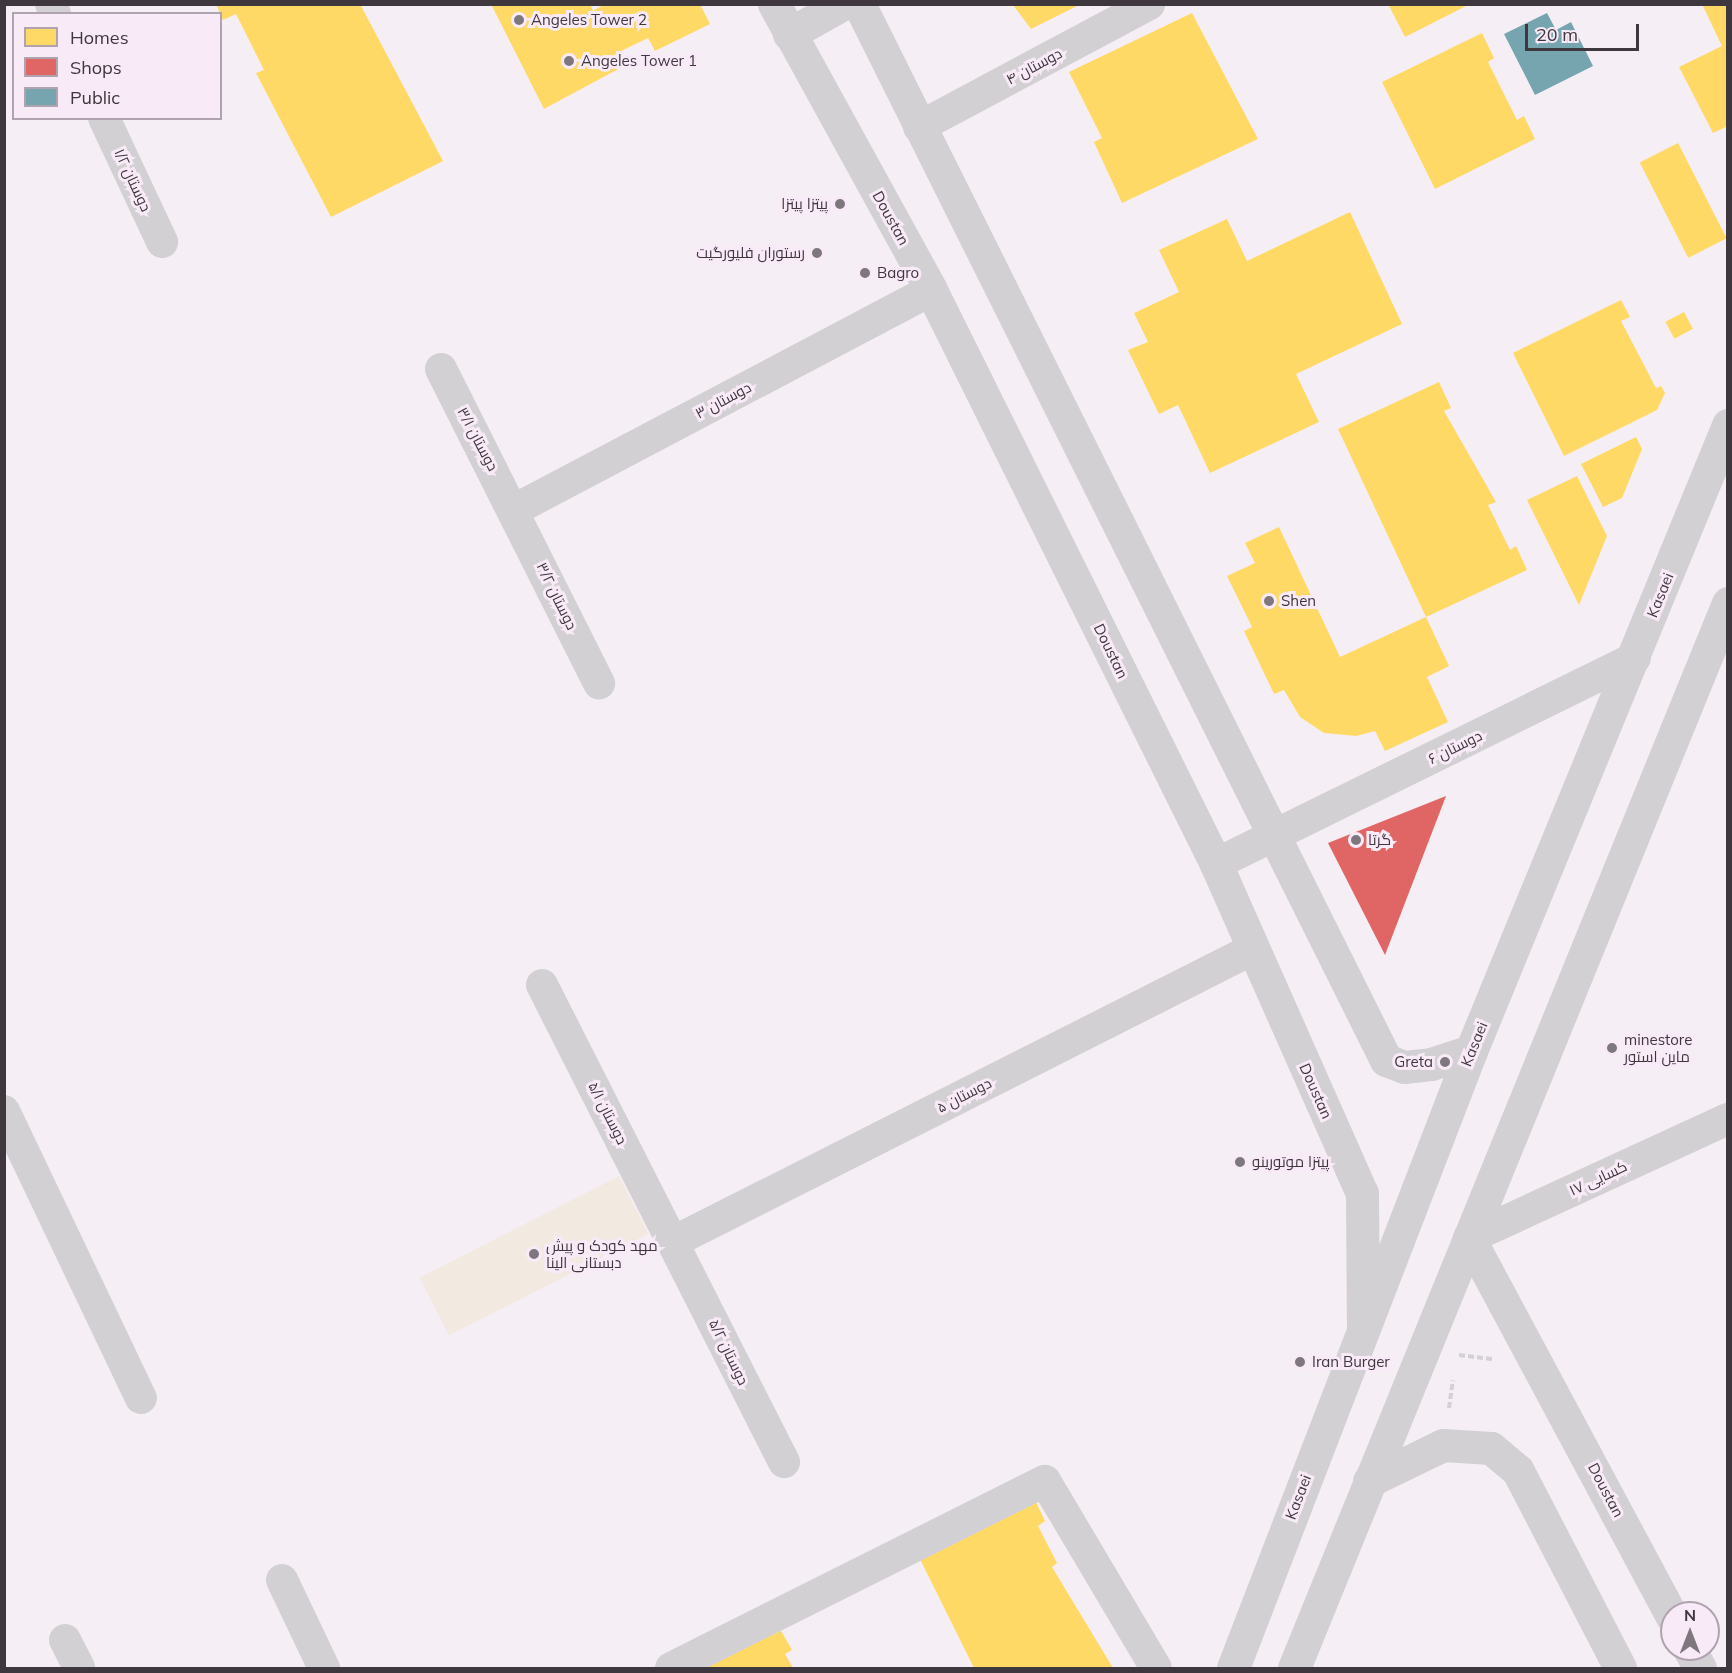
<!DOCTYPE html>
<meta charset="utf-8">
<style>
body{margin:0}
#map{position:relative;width:1732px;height:1673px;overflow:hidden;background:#f6eef5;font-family:Mulish,Cairo,sans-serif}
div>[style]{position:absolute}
.education>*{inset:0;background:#f2e9e0;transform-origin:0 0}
.homes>*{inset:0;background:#ffd966;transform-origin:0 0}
.shops>*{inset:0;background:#e06666}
.public>*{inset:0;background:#76a5af}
.path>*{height:4px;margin-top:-2px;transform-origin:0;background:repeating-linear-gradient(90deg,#d3d1d3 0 6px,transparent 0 9px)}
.street>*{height:32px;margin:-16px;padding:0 16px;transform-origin:16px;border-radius:16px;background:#d2d0d2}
.secondary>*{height:33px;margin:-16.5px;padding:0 16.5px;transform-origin:16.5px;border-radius:16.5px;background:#d2d0d2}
.dots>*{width:16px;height:16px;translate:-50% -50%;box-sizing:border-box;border:3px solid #f9eaf8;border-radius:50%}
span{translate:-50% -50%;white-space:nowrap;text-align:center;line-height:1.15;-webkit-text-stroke:6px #f9eaf8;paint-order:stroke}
.poi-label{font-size:15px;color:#3e383e}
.left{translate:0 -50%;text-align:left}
.right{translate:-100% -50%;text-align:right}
.street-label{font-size:15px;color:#3e383e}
.frame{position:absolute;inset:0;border:6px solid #3e383e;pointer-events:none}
.legend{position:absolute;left:12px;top:12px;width:210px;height:108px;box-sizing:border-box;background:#f9eaf8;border:2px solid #aea3ae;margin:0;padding:8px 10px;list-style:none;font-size:18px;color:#3e383e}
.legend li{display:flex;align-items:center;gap:12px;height:30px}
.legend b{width:30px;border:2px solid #aea3ae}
.north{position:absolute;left:1660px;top:1601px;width:60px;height:60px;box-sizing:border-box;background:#f9eaf8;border:2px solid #aea3ae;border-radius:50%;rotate:0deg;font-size:16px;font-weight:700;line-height:24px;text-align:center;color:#3e383e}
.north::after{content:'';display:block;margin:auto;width:21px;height:27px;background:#7e787e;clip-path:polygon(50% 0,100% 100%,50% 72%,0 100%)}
.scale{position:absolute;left:1525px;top:24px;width:114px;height:27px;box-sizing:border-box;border:3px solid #3e383e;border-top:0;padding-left:8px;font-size:18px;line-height:21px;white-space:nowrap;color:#3e383e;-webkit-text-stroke:4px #f9eaf8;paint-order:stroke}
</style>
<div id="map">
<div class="education">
<div style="left:619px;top:1176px;width:65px;height:224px;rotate:63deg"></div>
</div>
<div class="homes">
<div style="clip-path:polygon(216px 4px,360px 4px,443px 161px,331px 217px,256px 73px,264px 70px,236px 14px,223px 20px)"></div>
<div style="clip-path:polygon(491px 4px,590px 4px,593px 11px,605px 4px,700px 4px,710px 24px,655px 51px,648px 38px,615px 54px,622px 67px,544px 109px)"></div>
<div style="clip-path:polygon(1005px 4px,1081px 4px,1031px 29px,1013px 5px)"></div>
<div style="clip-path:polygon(1388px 4px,1470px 4px,1405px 37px)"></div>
<div style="clip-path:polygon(1702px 4px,1728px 4px,1728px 126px,1713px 133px,1679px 67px,1722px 46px)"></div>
<div style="clip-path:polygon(1192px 13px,1258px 139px,1122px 203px,1094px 142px,1102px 138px,1069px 72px)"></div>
<div style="clip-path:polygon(1482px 33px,1494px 58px,1488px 62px,1517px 120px,1524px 116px,1535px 139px,1435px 189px,1382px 82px)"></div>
<div style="left:1678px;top:143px;width:107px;height:43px;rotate:63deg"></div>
<div style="clip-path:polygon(1350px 212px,1402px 324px,1296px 374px,1319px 422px,1210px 473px,1178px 405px,1159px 414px,1128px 350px,1148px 342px,1134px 313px,1179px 292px,1159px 250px,1227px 219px,1247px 261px)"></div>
<div style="clip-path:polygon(1621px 300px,1630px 317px,1621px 321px,1656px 388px,1661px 386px,1665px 393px,1657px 410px,1564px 456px,1513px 353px)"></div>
<div style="left:1684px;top:312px;width:19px;height:21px;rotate:62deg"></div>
<div style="clip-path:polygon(1439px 382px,1451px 408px,1444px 411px,1496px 502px,1488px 505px,1510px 550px,1516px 546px,1527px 570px,1426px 617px,1338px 429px)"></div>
<div style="clip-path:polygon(1636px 437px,1642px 449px,1622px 498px,1603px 507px,1581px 464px)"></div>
<div style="clip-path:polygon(1577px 476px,1607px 536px,1579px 605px,1527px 500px)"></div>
<div style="clip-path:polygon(1279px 527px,1340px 657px,1426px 617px,1449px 666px,1427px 677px,1448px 722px,1385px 751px,1375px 731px,1356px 736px,1324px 733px,1300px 717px,1284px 690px,1274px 694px,1244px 631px,1252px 627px,1227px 576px,1255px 563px,1245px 543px)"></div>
<div style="clip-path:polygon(1036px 1502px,1045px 1521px,1038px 1526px,1057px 1563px,1052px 1567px,1113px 1668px,974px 1668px,919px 1557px)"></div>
<div style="clip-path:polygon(781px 1631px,792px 1650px,785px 1654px,793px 1668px,700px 1668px)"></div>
</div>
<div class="shops">
<div style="clip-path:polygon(1446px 796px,1385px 955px,1328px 843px)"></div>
</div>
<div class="public">
<div style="clip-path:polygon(1547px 13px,1556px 30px,1571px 22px,1593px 66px,1535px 95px,1504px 34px)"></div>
</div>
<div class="path">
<div style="left:1459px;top:1355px;width:35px;rotate:7deg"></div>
<div style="left:1449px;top:1408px;width:28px;rotate:-82deg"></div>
</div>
<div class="street">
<div style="left:51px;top:4px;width:11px;rotate:68deg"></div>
<div style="left:104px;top:118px;width:137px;rotate:64.9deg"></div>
<div style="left:919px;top:127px;width:261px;rotate:-28.1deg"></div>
<div style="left:441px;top:369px;width:352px;rotate:63.3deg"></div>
<div style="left:516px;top:509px;width:469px;rotate:-27.8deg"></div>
<div style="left:1216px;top:864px;width:467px;rotate:-26.2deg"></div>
<div style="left:542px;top:985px;width:535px;rotate:63.1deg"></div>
<div style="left:4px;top:1111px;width:318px;rotate:64.5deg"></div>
<div style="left:1469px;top:1238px;width:285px;rotate:-24.7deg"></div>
<div style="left:675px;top:1241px;width:648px;rotate:-26.8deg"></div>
<div style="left:282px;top:1580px;width:98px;rotate:64.5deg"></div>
<div style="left:65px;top:1640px;width:31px;rotate:63deg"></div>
<div style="left:671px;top:1668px;width:418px;rotate:-26.6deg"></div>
<div style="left:1045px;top:1481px;width:217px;rotate:59.3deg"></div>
</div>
<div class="secondary">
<div style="left:774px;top:4px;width:326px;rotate:61.2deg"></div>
<div style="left:931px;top:290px;width:641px;rotate:63.59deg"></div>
<div style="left:1216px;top:864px;width:360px;rotate:66.1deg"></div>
<div style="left:1362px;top:1193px;width:132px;rotate:89.6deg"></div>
<div style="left:859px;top:4px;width:1180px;rotate:63.48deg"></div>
<div style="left:1386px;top:1060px;width:19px;rotate:21deg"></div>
<div style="left:1404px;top:1067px;width:27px;rotate:-6deg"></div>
<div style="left:1431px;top:1064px;width:42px;rotate:-18deg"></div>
<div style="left:789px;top:34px;width:62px;rotate:-29.1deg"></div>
<div style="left:1469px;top:1238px;width:429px;rotate:61.8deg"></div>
<div style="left:1369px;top:1481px;width:82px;rotate:-25.9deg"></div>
<div style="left:1443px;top:1445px;width:48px;rotate:3.6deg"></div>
<div style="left:1491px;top:1448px;width:35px;rotate:40deg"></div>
<div style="left:1518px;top:1471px;width:222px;rotate:62.6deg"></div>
<div style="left:1689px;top:1649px;width:22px;rotate:60deg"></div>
<div style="left:1233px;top:1668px;width:661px;rotate:-68.91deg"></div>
<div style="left:1471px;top:1051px;width:677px;rotate:-67.68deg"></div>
<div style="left:1294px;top:1668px;width:1150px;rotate:-67.83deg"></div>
</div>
<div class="dots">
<div style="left:519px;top:20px;background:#7e787e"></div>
<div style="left:569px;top:61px;background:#7e787e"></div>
<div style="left:840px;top:204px;background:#7e787e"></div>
<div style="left:817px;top:253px;background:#7e787e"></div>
<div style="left:865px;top:273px;background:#7e787e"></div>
<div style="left:1269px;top:601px;background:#7e787e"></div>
<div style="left:1356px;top:840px;background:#7e787e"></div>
<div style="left:1612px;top:1048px;background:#7e787e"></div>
<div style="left:1445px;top:1062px;background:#7e787e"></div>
<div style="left:1240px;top:1162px;background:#7e787e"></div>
<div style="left:534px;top:1254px;background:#7e787e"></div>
<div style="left:1300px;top:1362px;background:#7e787e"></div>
</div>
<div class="poi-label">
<span class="left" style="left:531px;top:20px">Angeles Tower 2</span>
<span class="left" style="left:581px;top:61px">Angeles Tower 1</span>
<span class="right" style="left:828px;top:204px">پیتزا پیتزا</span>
<span class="right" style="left:805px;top:253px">رستوران فلیورگیت</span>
<span class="left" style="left:877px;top:273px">Bagro</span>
<span class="left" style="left:1281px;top:601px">Shen</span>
<span class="left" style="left:1368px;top:840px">گرتا</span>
<span class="left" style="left:1624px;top:1048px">minestore<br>ماین استور</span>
<span class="right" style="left:1433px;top:1062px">Greta</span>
<span class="left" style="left:1252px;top:1162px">پیتزا موتورینو</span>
<span class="left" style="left:546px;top:1254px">مهد کودک و پیش<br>دبستانی الینا</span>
<span class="left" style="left:1312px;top:1362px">Iran Burger</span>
</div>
<div class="street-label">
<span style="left:1034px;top:66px;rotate:-28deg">۴ دوستان</span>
<span style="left:133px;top:180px;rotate:65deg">۱/۲ دوستان</span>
<span style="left:891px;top:218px;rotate:61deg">Doustan</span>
<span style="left:723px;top:400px;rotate:-28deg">۳ دوستان</span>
<span style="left:478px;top:439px;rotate:62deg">۳/۱ دوستان</span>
<span style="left:1660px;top:595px;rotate:-68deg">Kasaei</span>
<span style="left:557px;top:596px;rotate:64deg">۳/۲ دوستان</span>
<span style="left:1111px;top:651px;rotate:64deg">Doustan</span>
<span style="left:1455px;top:747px;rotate:-26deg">۶ دوستان</span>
<span style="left:1474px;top:1044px;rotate:-68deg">Kasaei</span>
<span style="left:1316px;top:1091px;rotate:66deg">Doustan</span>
<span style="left:964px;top:1095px;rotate:-27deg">۵ دوستان</span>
<span style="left:608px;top:1113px;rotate:63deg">۵/۱ دوستان</span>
<span style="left:1598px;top:1178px;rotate:-25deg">۱۷ کسایی</span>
<span style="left:729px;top:1352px;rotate:64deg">۵/۲ دوستان</span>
<span style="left:1606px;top:1490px;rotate:62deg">Doustan</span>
<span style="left:1298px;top:1497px;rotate:-69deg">Kasaei</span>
</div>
<div class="frame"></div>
<ul class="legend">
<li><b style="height:16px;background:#ffd966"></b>Homes</li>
<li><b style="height:16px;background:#e06666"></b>Shops</li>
<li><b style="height:16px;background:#76a5af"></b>Public</li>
</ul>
<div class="north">N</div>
<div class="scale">20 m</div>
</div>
